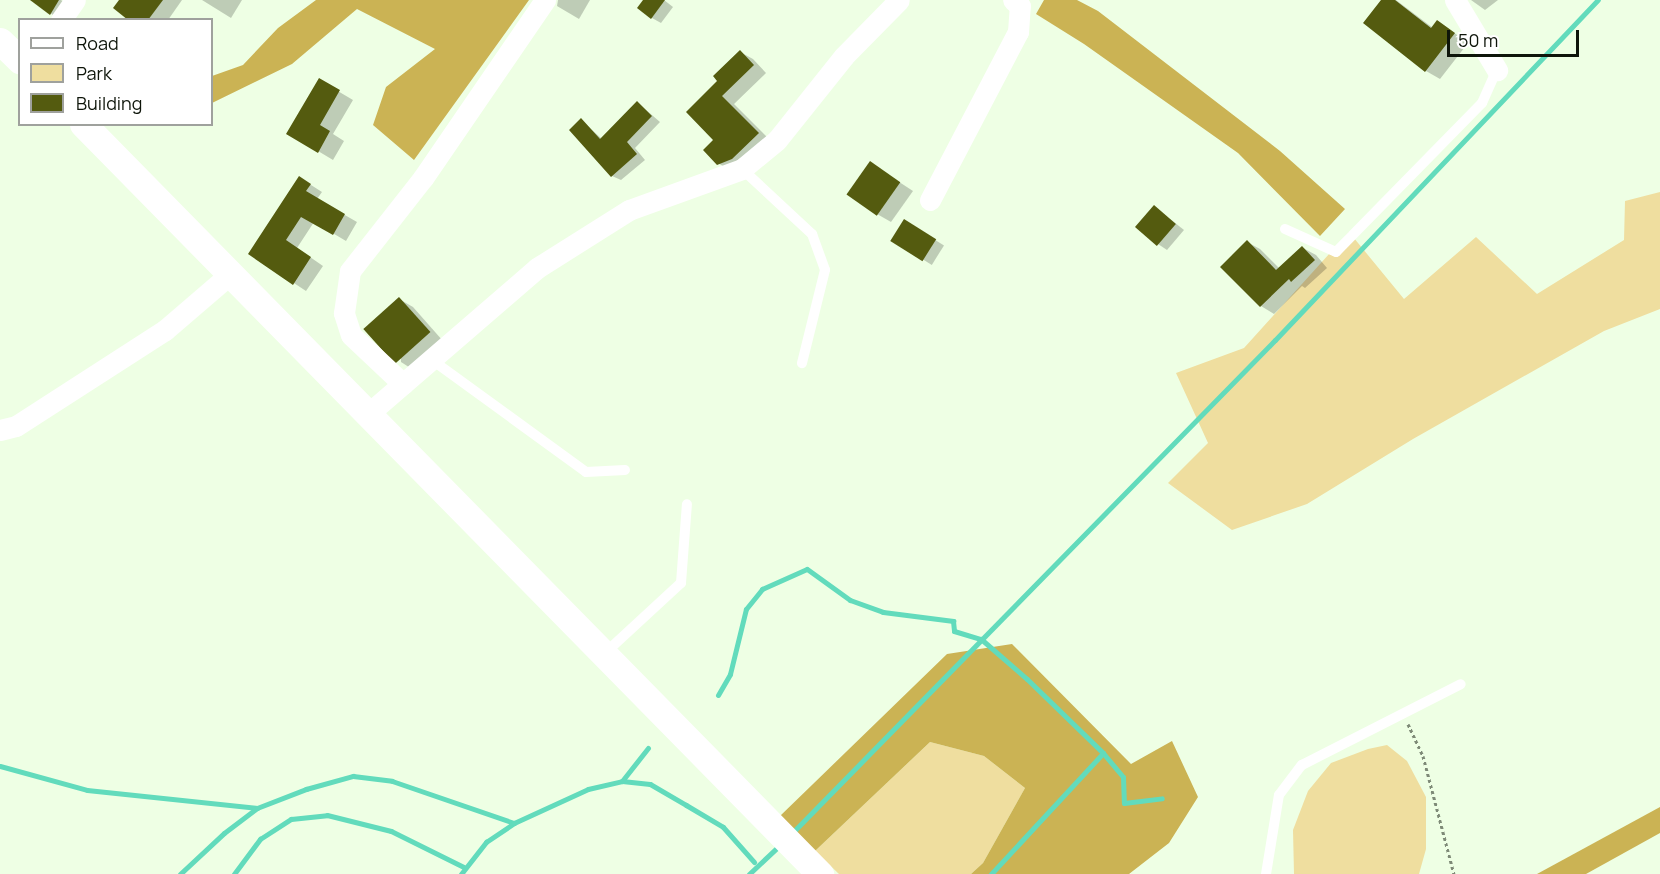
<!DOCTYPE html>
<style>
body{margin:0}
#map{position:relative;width:1660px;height:874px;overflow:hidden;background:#eeffe4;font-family:Manrope,sans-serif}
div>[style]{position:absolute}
.green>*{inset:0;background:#efde9f}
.forest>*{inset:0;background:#cbb354}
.shadow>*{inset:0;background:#0003;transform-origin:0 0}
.stream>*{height:5px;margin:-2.5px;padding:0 2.5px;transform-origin:2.5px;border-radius:2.5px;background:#62dbbc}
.building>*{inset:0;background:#545b0f;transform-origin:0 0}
.path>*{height:3px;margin-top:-1.5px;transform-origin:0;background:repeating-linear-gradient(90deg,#7e8a77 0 3px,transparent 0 6px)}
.service>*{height:10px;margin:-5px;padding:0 5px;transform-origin:5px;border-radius:5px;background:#fff}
.minor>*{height:21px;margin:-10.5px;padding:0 10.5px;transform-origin:10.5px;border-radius:10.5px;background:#fff}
.tertiary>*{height:27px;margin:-13.5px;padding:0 13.5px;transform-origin:13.5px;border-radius:13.5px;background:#fff}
span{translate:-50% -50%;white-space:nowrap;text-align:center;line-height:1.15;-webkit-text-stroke:6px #fff;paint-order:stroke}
.legend{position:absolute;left:18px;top:18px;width:195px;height:108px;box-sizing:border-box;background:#fff;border:2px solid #9fa19d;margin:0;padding:8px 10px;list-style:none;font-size:18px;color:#0e150a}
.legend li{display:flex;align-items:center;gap:12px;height:30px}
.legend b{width:30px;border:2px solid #9fa19d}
.scale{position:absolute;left:1447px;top:30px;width:132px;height:27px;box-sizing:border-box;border:3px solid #0e150a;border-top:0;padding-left:8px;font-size:18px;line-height:21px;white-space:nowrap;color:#0e150a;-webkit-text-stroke:4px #fff;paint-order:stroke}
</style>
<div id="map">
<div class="green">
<div style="clip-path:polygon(1660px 192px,1660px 309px,1604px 331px,1413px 439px,1307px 504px,1232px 530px,1168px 483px,1208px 443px,1176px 373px,1244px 348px,1349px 232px,1404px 299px,1476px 237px,1537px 294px,1624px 240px,1625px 201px)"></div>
<div style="clip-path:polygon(930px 742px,984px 756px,1025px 788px,983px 863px,971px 874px,839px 874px,815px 851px)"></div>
<div style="clip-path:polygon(1387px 745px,1407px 761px,1426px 797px,1426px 849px,1419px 874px,1294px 874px,1293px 830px,1308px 791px,1331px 763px,1368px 749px)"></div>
</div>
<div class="forest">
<div style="clip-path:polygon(316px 0,529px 0,414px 160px,373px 125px,386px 87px,435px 49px,357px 9px,292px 64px,212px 103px,212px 76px,243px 65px,278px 28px)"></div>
<div style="clip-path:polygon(1044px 0,1077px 0,1098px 11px,1280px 151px,1345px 209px,1320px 236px,1238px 153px,1084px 44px,1036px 14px)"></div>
<div style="clip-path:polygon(1012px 644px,1131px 764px,1172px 741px,1198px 797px,1169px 843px,1129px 874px,971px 874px,983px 863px,1025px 788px,984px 756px,930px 742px,815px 851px,779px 817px,947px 654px)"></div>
<div style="clip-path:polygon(1660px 807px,1660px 833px,1586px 874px,1537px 874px)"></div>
</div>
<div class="shadow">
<div style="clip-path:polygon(32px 0,61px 0,71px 8px,60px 20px)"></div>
<div style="clip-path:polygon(121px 0,182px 0,168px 20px,131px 20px)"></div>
<div style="clip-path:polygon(202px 0,242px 0,231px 18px)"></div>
<div style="clip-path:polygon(558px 0,590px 0,579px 19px,557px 6px)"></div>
<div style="clip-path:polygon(645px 0,664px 0,673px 7px,661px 23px,652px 18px)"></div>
<div style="clip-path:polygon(1383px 0,1396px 0,1433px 28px,1438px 21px,1468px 43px,1440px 79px,1426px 71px)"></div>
<div style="clip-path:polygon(1471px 0,1498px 0,1485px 10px)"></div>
<div style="clip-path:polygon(740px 52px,753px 59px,766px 73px,734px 104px,771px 141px,731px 171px,718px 163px,715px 140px,720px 81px)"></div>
<div style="clip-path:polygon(319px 80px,353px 100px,333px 134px,344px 141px,333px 160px,288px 133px)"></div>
<div style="clip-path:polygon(638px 103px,660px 122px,635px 148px,645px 160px,621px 180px,612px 176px,581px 120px,602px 139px)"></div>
<div style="clip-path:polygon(870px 163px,913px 191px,891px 222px,877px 214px)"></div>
<div style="clip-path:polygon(300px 178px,322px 192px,317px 199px,357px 222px,346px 241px,314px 222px,297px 248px,323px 266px,306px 291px,250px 254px)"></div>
<div style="clip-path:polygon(1155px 207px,1184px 230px,1167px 250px,1158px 244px)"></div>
<div style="left:905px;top:221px;width:46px;height:23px;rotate:32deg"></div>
<div style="clip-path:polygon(1247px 242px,1260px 249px,1280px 269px,1303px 248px,1316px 255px,1327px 268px,1305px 288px,1302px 286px,1274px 314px,1261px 306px,1222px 267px)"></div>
<div style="clip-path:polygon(399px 299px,413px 307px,443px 341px,415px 371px,401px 362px)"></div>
</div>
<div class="stream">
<div style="left:718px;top:695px;width:24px;rotate:-60deg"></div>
<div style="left:730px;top:674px;width:67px;rotate:-76.2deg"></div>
<div style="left:746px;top:609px;width:26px;rotate:-51deg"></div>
<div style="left:762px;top:589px;width:49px;rotate:-24deg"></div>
<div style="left:807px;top:569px;width:53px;rotate:35.8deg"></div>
<div style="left:850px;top:600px;width:35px;rotate:20deg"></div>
<div style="left:883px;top:612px;width:71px;rotate:7.3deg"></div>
<div style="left:953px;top:621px;width:10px;rotate:84deg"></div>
<div style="left:954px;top:631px;width:28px;rotate:17deg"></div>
<div style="left:981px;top:639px;width:61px;rotate:41deg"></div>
<div style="left:1027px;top:679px;width:106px;rotate:44.2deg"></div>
<div style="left:1103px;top:753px;width:31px;rotate:50deg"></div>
<div style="left:1123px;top:777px;width:26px;rotate:88deg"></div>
<div style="left:1124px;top:803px;width:38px;rotate:-7deg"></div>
<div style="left:0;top:766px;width:90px;rotate:15.4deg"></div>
<div style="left:87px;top:790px;width:171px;rotate:6deg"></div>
<div style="left:622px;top:781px;width:42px;rotate:-51.8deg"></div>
<div style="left:792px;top:833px;width:690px;rotate:-45.59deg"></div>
<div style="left:1275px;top:340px;width:469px;rotate:-46.5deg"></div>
<div style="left:180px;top:874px;width:60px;rotate:-43deg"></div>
<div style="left:224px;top:833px;width:41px;rotate:-37.1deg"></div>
<div style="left:257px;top:808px;width:53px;rotate:-21.2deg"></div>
<div style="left:306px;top:789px;width:49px;rotate:-15.5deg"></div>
<div style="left:353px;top:776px;width:39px;rotate:7deg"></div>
<div style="left:392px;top:781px;width:129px;rotate:19deg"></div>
<div style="left:234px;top:874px;width:44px;rotate:-53.4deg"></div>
<div style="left:260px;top:839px;width:37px;rotate:-33deg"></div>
<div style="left:291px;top:819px;width:36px;rotate:-6deg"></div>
<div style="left:327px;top:815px;width:66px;rotate:14deg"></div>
<div style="left:391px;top:831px;width:81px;rotate:26.3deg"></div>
<div style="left:461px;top:874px;width:41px;rotate:-52deg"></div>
<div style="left:486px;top:842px;width:34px;rotate:-34deg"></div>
<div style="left:514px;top:823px;width:81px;rotate:-24.7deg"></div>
<div style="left:588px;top:789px;width:35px;rotate:-13deg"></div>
<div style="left:622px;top:781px;width:28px;rotate:6deg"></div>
<div style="left:650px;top:784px;width:42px;rotate:30.3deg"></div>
<div style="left:686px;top:805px;width:43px;rotate:30.7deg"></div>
<div style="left:723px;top:827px;width:47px;rotate:48.5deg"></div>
<div style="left:749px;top:874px;width:44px;rotate:-43.2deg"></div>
<div style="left:991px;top:874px;width:165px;rotate:-47.2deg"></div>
</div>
<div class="building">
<div style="clip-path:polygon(30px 0,59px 0,50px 15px)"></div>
<div style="clip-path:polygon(119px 0,163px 0,148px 20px,128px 20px,113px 8px)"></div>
<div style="clip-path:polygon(643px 0,665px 0,651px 19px,637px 8px)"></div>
<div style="clip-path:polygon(1381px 0,1395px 0,1431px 28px,1437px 20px,1455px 33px,1425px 72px,1363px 23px)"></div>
<div style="clip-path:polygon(740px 50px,754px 65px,722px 96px,759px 133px,732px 159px,717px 165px,703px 150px,713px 140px,686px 112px,717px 81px,713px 76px)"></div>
<div style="clip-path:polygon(319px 78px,340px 90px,320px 125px,330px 131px,318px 153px,286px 134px)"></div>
<div style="clip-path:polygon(637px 101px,652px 116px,627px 142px,637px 154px,611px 177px,569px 130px,581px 118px,600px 139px)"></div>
<div style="left:870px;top:161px;width:37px;height:41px;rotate:35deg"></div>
<div style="clip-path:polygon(299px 176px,311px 184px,306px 191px,345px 214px,333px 235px,301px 217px,286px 240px,311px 257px,293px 285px,248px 254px)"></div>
<div style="left:1154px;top:205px;width:29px;height:29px;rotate:41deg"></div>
<div style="left:904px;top:219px;width:38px;height:26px;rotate:32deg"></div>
<div style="clip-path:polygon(1247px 240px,1276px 270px,1302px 246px,1315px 260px,1291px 282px,1289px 279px,1260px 307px,1220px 267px)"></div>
<div style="left:399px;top:297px;width:47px;height:48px;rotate:48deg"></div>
</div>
<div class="path">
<div style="left:1408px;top:724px;width:35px;rotate:65deg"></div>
<div style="left:1423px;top:756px;width:122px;rotate:75.3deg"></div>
</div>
<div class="service">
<div style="left:742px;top:169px;width:96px;rotate:42.9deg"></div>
<div style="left:812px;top:234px;width:38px;rotate:70deg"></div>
<div style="left:825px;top:270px;width:96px;rotate:103.9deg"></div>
<div style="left:1285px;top:229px;width:56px;rotate:24.3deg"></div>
<div style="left:1336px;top:252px;width:209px;rotate:-45.6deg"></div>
<div style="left:1482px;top:103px;width:36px;rotate:-66deg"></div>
<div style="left:432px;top:360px;width:190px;rotate:36deg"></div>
<div style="left:586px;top:472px;width:39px;rotate:-3deg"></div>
<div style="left:604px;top:654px;width:105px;rotate:-42.7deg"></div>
<div style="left:681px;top:583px;width:79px;rotate:-85.7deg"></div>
<div style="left:1266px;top:874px;width:80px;rotate:-80.7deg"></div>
<div style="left:1279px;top:795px;width:38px;rotate:-53deg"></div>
<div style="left:1302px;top:765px;width:178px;rotate:-27deg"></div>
</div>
<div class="minor">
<div style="left:1455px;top:0;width:82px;rotate:59deg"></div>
<div style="left:61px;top:20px;width:24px;rotate:-55deg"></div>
<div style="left:930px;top:200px;width:190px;rotate:-62.4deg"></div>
<div style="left:1018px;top:32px;width:26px;rotate:-86deg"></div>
<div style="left:1020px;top:6px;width:9px;rotate:-139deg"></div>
<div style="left:403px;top:384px;width:71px;rotate:-136.7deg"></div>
<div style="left:351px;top:335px;width:23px;rotate:-108deg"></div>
<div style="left:344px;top:313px;width:42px;rotate:-81.9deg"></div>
<div style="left:350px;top:271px;width:118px;rotate:-51.9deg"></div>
<div style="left:423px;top:178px;width:216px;rotate:-55.6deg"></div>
<div style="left:368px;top:414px;width:223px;rotate:-40.8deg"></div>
<div style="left:537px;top:268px;width:109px;rotate:-32.2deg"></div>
<div style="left:629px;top:210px;width:120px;rotate:-19.9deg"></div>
<div style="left:742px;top:169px;width:45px;rotate:-39.6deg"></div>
<div style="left:777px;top:140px;width:107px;rotate:-51.4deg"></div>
<div style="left:844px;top:56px;width:78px;rotate:-45.5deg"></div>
<div style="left:0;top:430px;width:16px;rotate:-14deg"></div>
<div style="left:16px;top:426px;width:177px;rotate:-32.8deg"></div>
<div style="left:165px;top:330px;width:86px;rotate:-40.7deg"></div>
</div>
<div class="tertiary">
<div style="left:0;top:41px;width:28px;rotate:44deg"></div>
<div style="left:83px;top:124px;width:1052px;rotate:45.5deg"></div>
</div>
<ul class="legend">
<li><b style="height:8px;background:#fff"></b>Road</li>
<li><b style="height:16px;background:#efde9f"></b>Park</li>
<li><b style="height:16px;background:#545b0f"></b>Building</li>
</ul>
<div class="scale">50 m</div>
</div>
